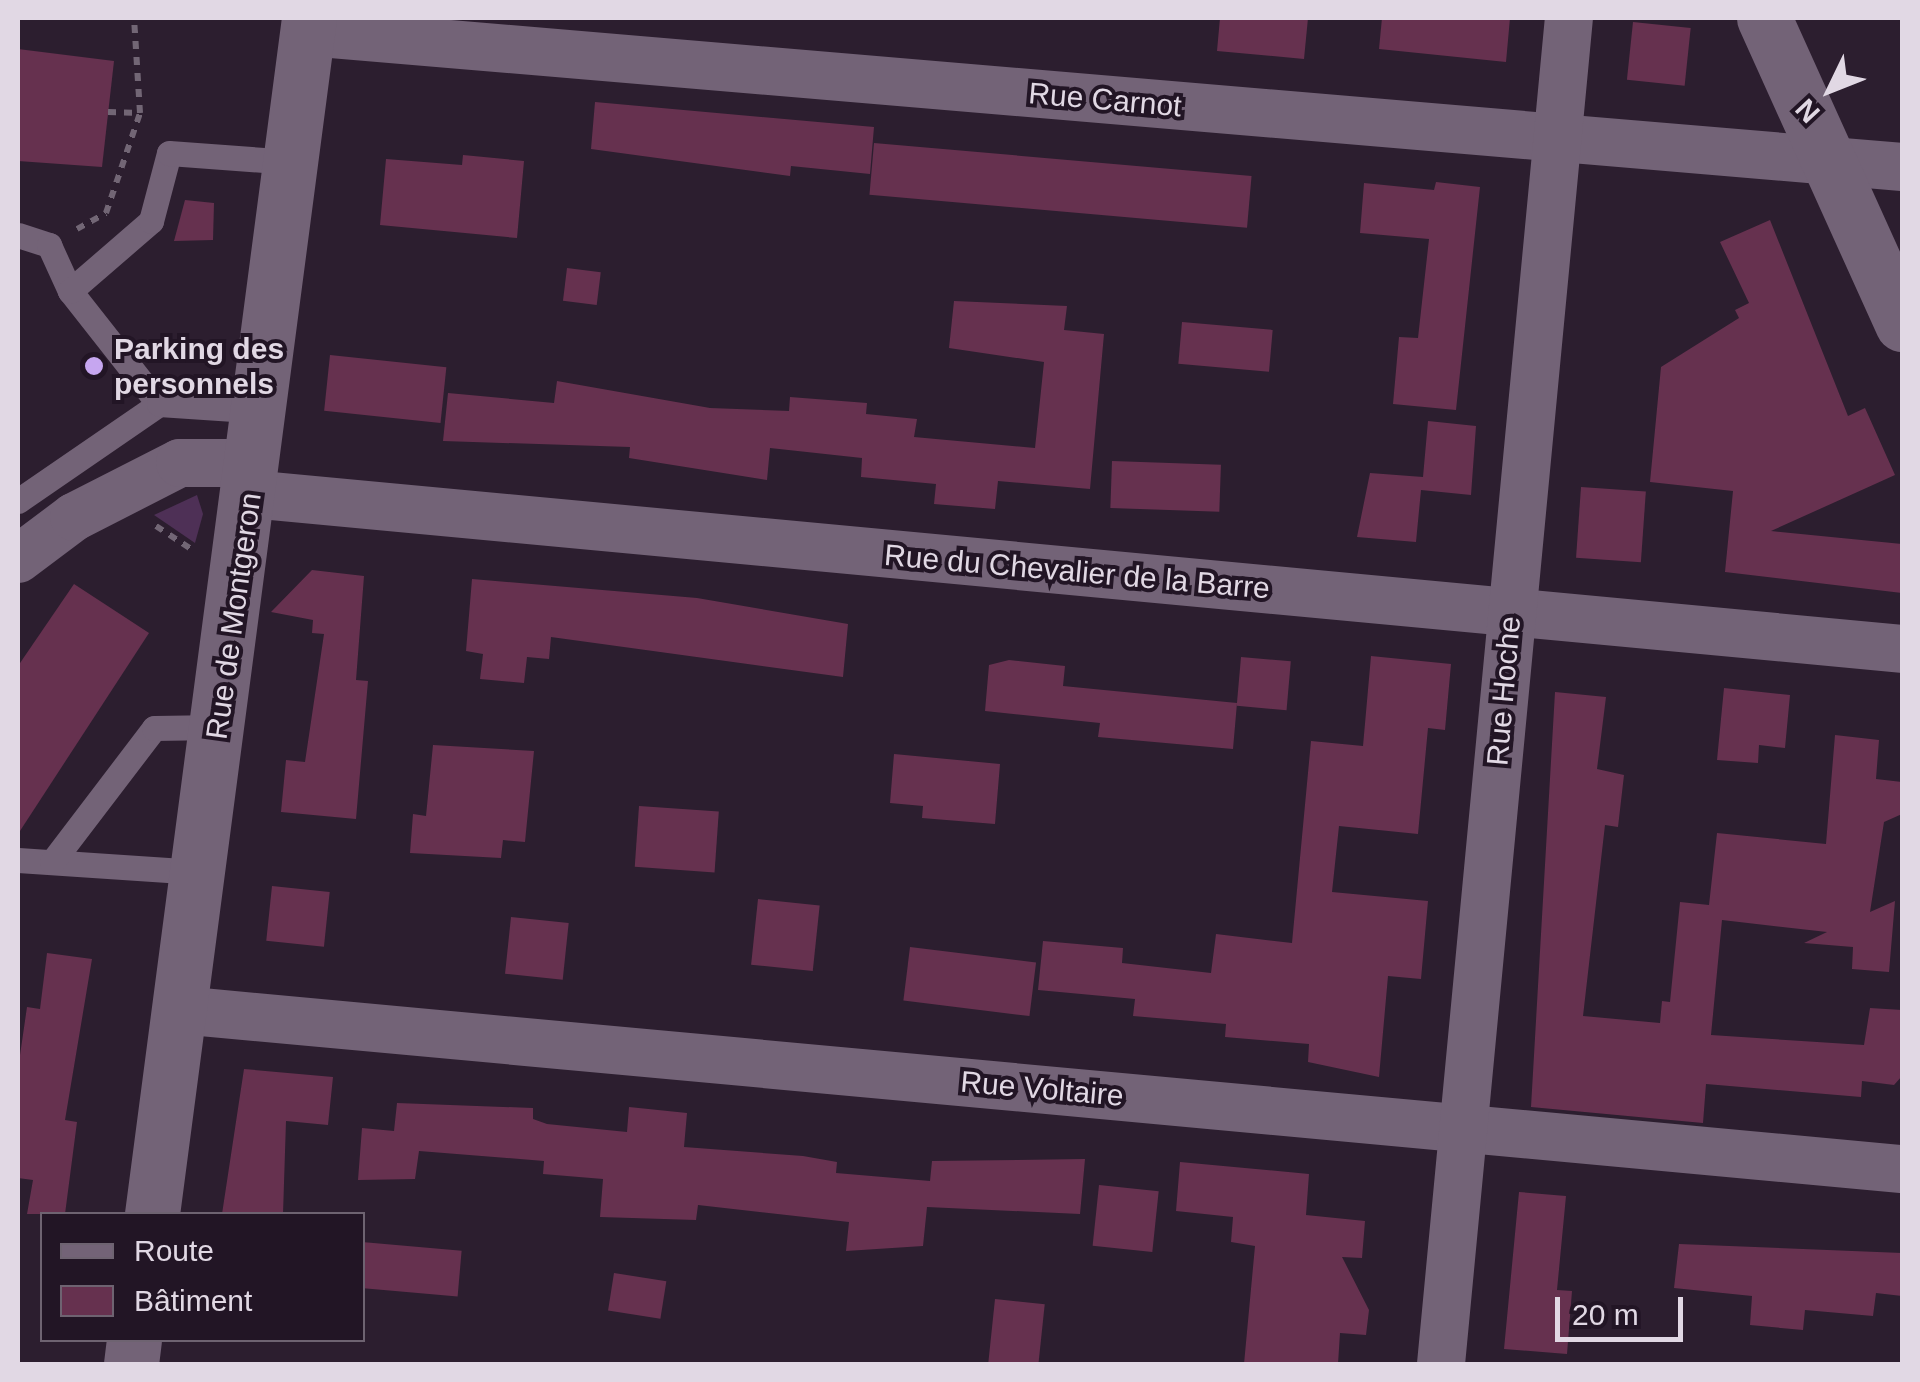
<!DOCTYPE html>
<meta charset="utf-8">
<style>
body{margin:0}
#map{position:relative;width:1920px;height:1382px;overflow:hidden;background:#2c1e2f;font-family:Helvetica,sans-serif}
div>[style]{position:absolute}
.green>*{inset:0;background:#4e3056}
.building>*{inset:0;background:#66314f;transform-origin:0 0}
.path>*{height:6px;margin-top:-3px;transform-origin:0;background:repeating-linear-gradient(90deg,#726675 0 8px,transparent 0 16px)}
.lane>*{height:25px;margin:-12.5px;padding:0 12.5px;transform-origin:12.5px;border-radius:12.5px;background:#736377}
.street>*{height:48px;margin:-24px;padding:0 24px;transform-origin:24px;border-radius:24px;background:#736377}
.secondary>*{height:55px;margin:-27.5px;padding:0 27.5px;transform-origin:27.5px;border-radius:27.5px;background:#736377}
.dots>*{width:28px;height:28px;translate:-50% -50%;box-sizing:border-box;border:5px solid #221525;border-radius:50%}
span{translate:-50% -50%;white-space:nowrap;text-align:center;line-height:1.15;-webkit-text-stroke:8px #221525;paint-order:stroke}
.street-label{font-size:30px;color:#e1d8e4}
.poi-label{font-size:30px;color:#e1d8e4;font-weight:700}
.left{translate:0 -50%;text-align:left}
.frame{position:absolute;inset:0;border:20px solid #e1d8e4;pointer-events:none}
.legend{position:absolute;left:40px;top:1212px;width:325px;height:130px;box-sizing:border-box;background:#221525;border:2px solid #6e6371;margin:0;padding:12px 18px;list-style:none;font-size:30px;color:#e1d8e4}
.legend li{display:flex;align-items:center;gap:20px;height:50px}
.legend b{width:50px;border:2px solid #6e6371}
.north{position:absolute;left:1780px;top:40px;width:100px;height:100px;-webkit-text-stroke:8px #221525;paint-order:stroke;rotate:227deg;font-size:28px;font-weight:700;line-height:40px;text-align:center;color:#e1d8e4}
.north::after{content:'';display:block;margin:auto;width:35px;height:45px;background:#e1d8e4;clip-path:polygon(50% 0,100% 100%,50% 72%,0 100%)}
.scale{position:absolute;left:1555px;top:1297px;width:128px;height:45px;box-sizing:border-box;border:5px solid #e1d8e4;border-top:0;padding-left:12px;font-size:30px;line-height:35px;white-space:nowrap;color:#e1d8e4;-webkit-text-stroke:8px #221525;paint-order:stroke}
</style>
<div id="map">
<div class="green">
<div style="clip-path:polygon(197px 495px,203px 514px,195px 543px,154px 515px)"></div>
</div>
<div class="building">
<div style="clip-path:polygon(1220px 18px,1308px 18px,1304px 59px,1217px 51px)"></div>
<div style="clip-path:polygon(1382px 18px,1510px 18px,1506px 62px,1379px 49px)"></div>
<div style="left:1633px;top:22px;width:58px;height:58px;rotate:6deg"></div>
<div style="clip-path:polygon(18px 49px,114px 61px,102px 167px,18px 161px)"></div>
<div style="clip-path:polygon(595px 102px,874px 127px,870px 174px,791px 166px,790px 176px,591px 149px)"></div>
<div style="left:874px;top:143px;width:379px;height:52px;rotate:5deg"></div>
<div style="clip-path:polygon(463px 155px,524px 161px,517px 238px,380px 225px,386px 159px,462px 165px)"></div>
<div style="clip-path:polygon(1436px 182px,1480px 187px,1456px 410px,1393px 404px,1399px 337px,1418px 338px,1429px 239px,1360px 233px,1364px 183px,1434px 190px)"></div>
<div style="clip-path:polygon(185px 200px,214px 203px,213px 240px,174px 241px)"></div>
<div style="clip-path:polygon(1770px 220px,1848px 416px,1865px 408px,1895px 475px,1771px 531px,1902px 544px,1902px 593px,1725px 572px,1733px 491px,1650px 482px,1661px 367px,1739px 318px,1735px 310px,1749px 303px,1720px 242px)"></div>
<div style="left:567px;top:268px;width:34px;height:33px;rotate:7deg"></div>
<div style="clip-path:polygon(954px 301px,1067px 306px,1064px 330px,1104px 334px,1090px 489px,998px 481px,995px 509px,934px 504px,936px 484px,861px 477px,862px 458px,770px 448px,767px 480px,629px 458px,630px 447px,443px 441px,448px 393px,554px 403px,557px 381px,710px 408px,789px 411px,790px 397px,867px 403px,866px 414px,917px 419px,914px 437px,1035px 448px,1044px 362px,949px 348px)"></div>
<div style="left:1182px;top:322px;width:91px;height:42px;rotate:5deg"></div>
<div style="left:330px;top:355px;width:117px;height:56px;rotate:6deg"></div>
<div style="clip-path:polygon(1428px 421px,1476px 426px,1471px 495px,1421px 490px,1416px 542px,1357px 537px,1370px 473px,1423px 477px)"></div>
<div style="left:1112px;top:461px;width:109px;height:47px;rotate:2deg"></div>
<div style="left:1581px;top:487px;width:65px;height:71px;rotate:4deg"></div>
<div style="clip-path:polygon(312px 570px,364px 576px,356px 680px,368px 681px,356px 819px,281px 812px,286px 760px,305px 762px,324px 634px,312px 633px,313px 620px,271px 612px)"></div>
<div style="clip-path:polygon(472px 579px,697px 598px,848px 624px,843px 677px,551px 637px,549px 659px,527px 657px,524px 683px,480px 679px,483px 654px,466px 651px)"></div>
<div style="clip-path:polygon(74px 584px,149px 633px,18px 834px,18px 666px)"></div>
<div style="clip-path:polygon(1371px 656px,1451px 664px,1445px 730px,1428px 728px,1418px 834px,1339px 826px,1332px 892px,1428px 901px,1421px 979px,1388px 976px,1379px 1077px,1308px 1062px,1309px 1044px,1225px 1037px,1226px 1024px,1133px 1016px,1135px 999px,1038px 990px,1043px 941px,1123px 948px,1122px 963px,1211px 973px,1216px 934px,1292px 943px,1311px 741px,1363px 746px)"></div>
<div style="left:1241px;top:657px;width:50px;height:49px;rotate:5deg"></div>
<div style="clip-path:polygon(1009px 660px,1065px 666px,1063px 686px,1237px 703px,1233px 749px,1098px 737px,1100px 723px,985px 711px,989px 665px)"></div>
<div style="clip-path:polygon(1724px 688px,1790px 695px,1785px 748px,1759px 745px,1758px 763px,1717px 760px)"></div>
<div style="clip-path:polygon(1555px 692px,1606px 697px,1597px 769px,1624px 775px,1618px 827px,1605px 825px,1583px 1016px,1660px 1023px,1662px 1001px,1670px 1002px,1680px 902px,1709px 905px,1717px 833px,1826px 844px,1835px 735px,1879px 740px,1876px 779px,1902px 782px,1902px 814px,1884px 822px,1870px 912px,1895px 901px,1889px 972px,1852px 969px,1853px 947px,1804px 943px,1827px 932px,1722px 920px,1711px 1035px,1864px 1045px,1870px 1008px,1902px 1010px,1902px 1076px,1894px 1085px,1862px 1081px,1861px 1097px,1706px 1084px,1703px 1123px,1531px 1107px)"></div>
<div style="clip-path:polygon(433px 745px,534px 751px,525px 842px,503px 840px,501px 858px,410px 853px,413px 814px,426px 816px)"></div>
<div style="clip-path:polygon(894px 754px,1000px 764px,995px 824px,922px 818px,923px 806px,890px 803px)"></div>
<div style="left:639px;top:806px;width:80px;height:61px;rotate:4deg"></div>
<div style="left:272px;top:886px;width:58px;height:55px;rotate:6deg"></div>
<div style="left:758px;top:899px;width:62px;height:66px;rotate:6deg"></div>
<div style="left:511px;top:917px;width:58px;height:57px;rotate:6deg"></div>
<div style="left:910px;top:947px;width:127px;height:54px;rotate:7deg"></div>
<div style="clip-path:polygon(47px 953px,92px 959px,65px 1120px,77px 1122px,65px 1214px,27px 1214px,33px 1180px,18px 1178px,18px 1069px,27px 1007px,40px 1009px)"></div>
<div style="clip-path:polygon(244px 1069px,333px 1077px,328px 1125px,286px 1121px,283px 1214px,222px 1214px)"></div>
<div style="clip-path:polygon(397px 1103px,533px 1108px,533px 1119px,547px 1124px,627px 1132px,629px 1107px,687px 1113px,684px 1147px,803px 1156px,837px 1162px,836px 1173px,930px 1181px,932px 1161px,1085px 1159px,1080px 1214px,927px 1207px,923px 1246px,846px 1251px,849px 1222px,698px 1205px,696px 1220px,600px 1217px,603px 1179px,543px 1174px,544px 1161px,419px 1151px,415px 1179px,358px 1180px,362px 1128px,394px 1131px)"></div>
<div style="clip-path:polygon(1180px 1162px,1309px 1174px,1306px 1215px,1365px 1221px,1362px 1258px,1342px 1257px,1369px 1310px,1366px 1335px,1340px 1333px,1338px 1364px,1244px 1364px,1255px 1246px,1231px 1242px,1233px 1217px,1176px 1211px)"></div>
<div style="left:1099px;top:1185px;width:60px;height:61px;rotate:6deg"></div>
<div style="clip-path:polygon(1519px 1192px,1566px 1196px,1557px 1290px,1572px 1291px,1567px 1354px,1504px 1349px)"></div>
<div style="left:362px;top:1242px;width:100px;height:46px;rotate:5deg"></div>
<div style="clip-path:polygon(1679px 1244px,1902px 1253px,1902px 1296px,1876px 1293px,1873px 1316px,1805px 1310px,1803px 1330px,1750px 1325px,1752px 1296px,1674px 1288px)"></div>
<div style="left:614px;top:1273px;width:53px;height:38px;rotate:9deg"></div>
<div style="left:995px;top:1299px;width:50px;height:65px;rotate:6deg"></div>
</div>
<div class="path">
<div style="left:108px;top:112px;width:32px;rotate:2deg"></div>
<div style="left:140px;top:113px;width:95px;rotate:-93.6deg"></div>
<div style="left:77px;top:229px;width:33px;rotate:-29deg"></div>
<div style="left:106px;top:213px;width:106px;rotate:-71.2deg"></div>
<div style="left:156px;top:526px;width:42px;rotate:33.3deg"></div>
</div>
<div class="lane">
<div style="left:18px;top:235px;width:33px;rotate:18deg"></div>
<div style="left:49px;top:245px;width:51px;rotate:65.5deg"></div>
<div style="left:70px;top:291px;width:144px;rotate:51.8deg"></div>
<div style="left:159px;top:404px;width:171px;rotate:145.5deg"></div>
<div style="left:70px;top:291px;width:107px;rotate:-40.8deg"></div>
<div style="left:151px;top:221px;width:70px;rotate:-75.2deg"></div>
<div style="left:169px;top:153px;width:123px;rotate:4.2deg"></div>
<div style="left:159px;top:404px;width:102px;rotate:3.9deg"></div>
<div style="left:18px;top:860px;width:180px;rotate:3.8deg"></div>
<div style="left:52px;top:862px;width:168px;rotate:-52.7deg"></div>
<div style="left:154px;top:728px;width:64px;rotate:-0.9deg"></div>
</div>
<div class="street">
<div style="left:308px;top:32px;width:1600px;rotate:4.84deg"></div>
<div style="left:251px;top:494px;width:1658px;rotate:5.36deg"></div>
<div style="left:18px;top:559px;width:70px;rotate:-36.9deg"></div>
<div style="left:74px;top:517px;width:119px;rotate:-27deg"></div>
<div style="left:180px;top:463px;width:74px"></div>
<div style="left:180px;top:1010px;width:1729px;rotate:5.28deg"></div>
<div style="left:1441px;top:1364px;width:1352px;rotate:-84.57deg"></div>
</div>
<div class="secondary">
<div style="left:1764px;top:18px;width:336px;rotate:65.7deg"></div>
<div style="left:152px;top:1214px;width:1206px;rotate:-82.52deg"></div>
<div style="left:131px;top:1364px;width:24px;rotate:-83deg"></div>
</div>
<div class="dots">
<div style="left:94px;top:366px;background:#c6a6f0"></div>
</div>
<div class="street-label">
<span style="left:1105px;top:100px;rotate:5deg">Rue Carnot</span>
<span style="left:1077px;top:572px;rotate:5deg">Rue du Chevalier de la Barre</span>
<span style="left:234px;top:616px;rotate:-82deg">Rue de Montgeron</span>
<span style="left:1504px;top:691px;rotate:-85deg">Rue Hoche</span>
<span style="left:1042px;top:1089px;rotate:5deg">Rue Voltaire</span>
</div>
<div class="poi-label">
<span class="left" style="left:114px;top:366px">Parking des<br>personnels</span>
</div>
<div class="frame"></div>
<ul class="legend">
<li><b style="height:12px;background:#736377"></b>Route</li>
<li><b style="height:28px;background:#66314f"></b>Bâtiment</li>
</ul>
<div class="north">N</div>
<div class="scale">20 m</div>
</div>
